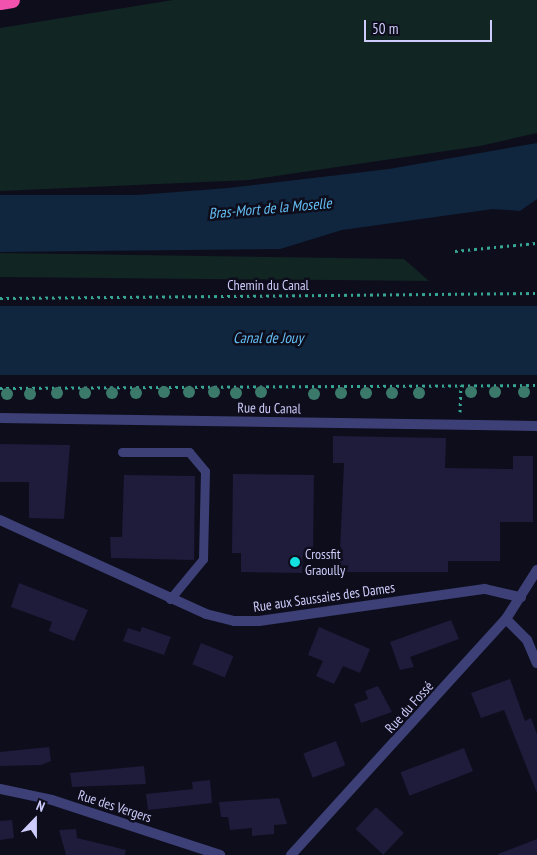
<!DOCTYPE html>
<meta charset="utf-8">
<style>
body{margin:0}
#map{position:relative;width:537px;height:855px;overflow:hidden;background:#0e0d1c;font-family:"PT Sans Narrow",sans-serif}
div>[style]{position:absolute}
.green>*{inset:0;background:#112523}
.water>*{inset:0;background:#0f263e;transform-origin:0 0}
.building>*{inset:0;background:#1e1b3b;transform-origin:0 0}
.path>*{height:3px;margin-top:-1.5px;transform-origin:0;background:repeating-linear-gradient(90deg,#37a593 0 2.5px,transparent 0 6.5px)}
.service>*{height:9px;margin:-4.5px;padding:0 4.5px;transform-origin:4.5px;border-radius:4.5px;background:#3c4077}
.minor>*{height:10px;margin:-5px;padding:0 5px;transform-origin:5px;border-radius:5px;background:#3c4077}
.tertiary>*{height:10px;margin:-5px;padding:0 5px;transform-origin:5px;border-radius:5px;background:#3c4077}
.motorway>*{height:15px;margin:-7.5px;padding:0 7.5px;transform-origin:7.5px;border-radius:7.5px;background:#f152ae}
.trees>*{width:12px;height:12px;margin:-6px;border-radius:50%;background:#3b7a6b}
.dots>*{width:14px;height:14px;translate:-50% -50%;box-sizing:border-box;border:2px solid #0e0d1c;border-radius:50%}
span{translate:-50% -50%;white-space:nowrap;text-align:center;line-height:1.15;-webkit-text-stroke:5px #0e0d1c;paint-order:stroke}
.street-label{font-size:14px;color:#cdccfb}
.poi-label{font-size:14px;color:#cdccfb}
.left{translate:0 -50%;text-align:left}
.water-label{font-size:15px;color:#63bef2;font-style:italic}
.north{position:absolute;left:10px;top:795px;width:50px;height:50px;-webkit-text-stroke:4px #0e0d1c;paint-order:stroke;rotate:22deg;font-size:14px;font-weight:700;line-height:20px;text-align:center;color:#cdccfb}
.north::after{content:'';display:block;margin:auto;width:18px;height:22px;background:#cdccfb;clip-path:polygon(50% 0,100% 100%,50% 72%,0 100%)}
.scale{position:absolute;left:364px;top:20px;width:128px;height:22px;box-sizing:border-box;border:2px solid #cdccfb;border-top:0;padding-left:6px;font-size:15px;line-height:18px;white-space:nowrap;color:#cdccfb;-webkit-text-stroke:4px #0e0d1c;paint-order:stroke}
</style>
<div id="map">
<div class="green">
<div style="clip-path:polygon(173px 0,537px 0,537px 133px,480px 146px,249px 180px,0 191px,0 28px)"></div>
<div style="clip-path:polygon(0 253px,404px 259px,429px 281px,0 277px)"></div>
</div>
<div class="water">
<div style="clip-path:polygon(537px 143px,537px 199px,520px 211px,493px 209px,342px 230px,280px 249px,0 252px,0 195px,138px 195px,228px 188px,389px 169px)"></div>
<div style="left:0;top:306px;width:537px;height:69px"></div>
</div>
<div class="building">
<div style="clip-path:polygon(333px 436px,446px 438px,445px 468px,513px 469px,513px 456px,533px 456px,533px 522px,500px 522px,500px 561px,448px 561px,448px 572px,339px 572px,344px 463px,333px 463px)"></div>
<div style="clip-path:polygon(0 444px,70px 445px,64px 519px,29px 518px,29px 482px,0 482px)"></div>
<div style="clip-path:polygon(233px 474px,314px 475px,313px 554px,303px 554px,302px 573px,241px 572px,241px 553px,232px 553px)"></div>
<div style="clip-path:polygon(124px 475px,195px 476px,194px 560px,111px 558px,110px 537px,122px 537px)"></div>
<div style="clip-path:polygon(19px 583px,88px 610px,74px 641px,49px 631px,52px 622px,11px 607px)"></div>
<div style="clip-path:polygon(451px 620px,459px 639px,410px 657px,414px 667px,400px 670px,390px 642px)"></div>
<div style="clip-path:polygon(142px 627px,171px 637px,164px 655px,123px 641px,128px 628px,140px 632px)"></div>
<div style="clip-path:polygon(319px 627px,370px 649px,360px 673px,343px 666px,334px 684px,316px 676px,323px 661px,308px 655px)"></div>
<div style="left:201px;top:643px;width:35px;height:23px;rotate:22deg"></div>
<div style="clip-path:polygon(510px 679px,525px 721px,531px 718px,537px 734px,537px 793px,504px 710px,481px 718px,471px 693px)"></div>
<div style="clip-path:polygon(378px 686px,392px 712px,361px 723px,354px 704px,368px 699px,365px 691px)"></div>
<div style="left:336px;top:741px;width:26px;height:35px;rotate:69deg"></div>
<div style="clip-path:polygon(49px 747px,51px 761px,41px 765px,0 766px,0 752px)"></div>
<div style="left:464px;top:748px;width:25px;height:68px;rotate:69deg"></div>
<div style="clip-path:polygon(144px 766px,146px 784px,72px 787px,70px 773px)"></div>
<div style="clip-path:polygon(210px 780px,212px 803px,148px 810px,146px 794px,193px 789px,192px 782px)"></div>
<div style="clip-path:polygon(279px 798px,287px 824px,274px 825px,274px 834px,252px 836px,252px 828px,230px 830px,228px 817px,221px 817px,219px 802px)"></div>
<div style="left:376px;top:807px;width:38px;height:30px;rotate:43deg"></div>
<div style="clip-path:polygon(12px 820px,14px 838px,0 840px,0 821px)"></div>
<div style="clip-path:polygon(76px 829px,77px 838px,126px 850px,125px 855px,66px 855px,59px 830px)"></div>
<div style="clip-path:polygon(537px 839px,537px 855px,498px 855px,498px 854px)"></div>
</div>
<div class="path">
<div style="left:455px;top:251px;width:82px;rotate:-5.6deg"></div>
<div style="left:0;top:298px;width:537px;rotate:-0.53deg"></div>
<div style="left:0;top:388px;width:537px;rotate:-0.32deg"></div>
<div style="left:460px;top:412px;width:27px;rotate:-88deg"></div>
</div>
<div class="service">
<div style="left:122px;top:452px;width:67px"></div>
<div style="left:189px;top:452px;width:25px;rotate:50deg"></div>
<div style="left:205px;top:471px;width:88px;rotate:91.3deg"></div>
<div style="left:203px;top:559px;width:52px;rotate:129.5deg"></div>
</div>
<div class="minor">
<div style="left:0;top:520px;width:226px;rotate:24.5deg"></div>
<div style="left:206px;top:614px;width:29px;rotate:14deg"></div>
<div style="left:234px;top:621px;width:25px"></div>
<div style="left:259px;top:621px;width:228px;rotate:-8.1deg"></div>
<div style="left:485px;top:589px;width:37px;rotate:13deg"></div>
<div style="left:506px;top:619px;width:30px;rotate:45deg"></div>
<div style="left:527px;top:640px;width:25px;rotate:67deg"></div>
<div style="left:0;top:789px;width:53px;rotate:11.9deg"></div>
<div style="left:52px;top:800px;width:177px;rotate:18.1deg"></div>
<div style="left:291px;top:855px;width:319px;rotate:-47.7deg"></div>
<div style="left:506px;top:619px;width:58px;rotate:-57.7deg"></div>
</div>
<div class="tertiary">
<div style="left:0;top:418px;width:537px;rotate:0.85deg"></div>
</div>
<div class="motorway">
<div style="left:0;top:2px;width:12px;rotate:-9deg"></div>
</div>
<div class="trees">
<div style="left:164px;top:392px"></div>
<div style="left:189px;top:392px"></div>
<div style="left:214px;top:392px"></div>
<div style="left:261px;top:392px"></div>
<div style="left:471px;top:392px"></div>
<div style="left:495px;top:392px"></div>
<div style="left:524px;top:392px"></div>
<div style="left:57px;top:393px"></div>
<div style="left:85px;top:393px"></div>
<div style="left:112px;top:393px"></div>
<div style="left:136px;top:393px"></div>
<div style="left:236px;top:393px"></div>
<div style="left:341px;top:393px"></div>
<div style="left:366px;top:393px"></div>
<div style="left:392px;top:393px"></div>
<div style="left:419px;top:393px"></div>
<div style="left:7px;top:394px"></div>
<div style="left:30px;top:394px"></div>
<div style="left:314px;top:394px"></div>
</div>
<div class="dots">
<div style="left:295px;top:562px;background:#13e1e0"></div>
</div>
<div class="street-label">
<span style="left:268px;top:285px">Chemin du Canal</span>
<span style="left:269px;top:408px;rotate:1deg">Rue du Canal</span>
<span style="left:324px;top:597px;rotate:-8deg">Rue aux Saussaies des Dames</span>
<span style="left:409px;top:707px;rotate:-48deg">Rue du Fossé</span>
<span style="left:115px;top:806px;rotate:18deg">Rue des Vergers</span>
</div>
<div class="poi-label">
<span class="left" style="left:305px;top:562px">Crossfit<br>Graoully</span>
</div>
<div class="water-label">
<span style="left:270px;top:208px;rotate:-5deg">Bras-Mort de la Moselle</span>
<span style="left:268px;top:338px">Canal de Jouy</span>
</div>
<div class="north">N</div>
<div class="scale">50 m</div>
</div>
